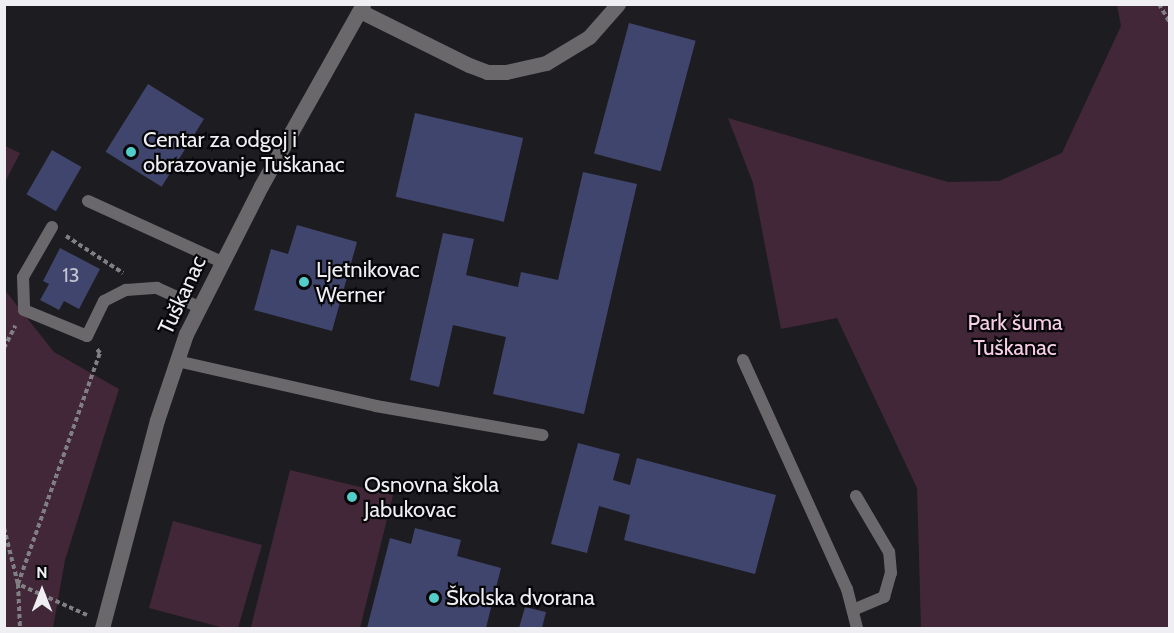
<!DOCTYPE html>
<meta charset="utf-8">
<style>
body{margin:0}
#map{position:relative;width:1174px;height:633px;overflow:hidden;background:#1d1c21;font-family:Cabin,sans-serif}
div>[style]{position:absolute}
.green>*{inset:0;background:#422738}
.building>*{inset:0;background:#40456d;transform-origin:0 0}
.path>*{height:4px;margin-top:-2px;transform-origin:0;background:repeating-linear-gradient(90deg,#807f83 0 4.5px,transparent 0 7.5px)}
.service>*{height:12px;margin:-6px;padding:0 6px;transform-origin:6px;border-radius:6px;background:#6a686a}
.minor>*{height:15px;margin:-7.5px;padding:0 7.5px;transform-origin:7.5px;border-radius:7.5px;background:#6a686a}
.tertiary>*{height:15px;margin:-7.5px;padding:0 7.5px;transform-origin:7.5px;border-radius:7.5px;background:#6a686a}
.dots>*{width:16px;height:16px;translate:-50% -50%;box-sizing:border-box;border:3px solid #070709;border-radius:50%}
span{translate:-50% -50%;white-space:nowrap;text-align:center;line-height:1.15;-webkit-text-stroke:4.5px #070709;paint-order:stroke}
.number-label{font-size:20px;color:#c3c4d1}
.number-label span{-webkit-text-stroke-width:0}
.poi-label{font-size:22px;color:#efeef2}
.left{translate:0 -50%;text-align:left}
.street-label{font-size:22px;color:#efeef2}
.park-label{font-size:22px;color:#f9cee8}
.frame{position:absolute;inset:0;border:6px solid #efeef2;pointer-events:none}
.north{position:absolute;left:12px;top:561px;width:60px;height:60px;-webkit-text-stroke:4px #070709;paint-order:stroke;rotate:0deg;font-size:16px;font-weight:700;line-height:24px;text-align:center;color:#efeef2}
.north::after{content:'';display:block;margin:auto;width:21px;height:27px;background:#efeef2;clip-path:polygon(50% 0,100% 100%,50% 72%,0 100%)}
</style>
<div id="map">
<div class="green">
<div style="clip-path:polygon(1117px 5px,1169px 5px,1169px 628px,921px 628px,917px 488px,837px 318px,781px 329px,753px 183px,728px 118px,948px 182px,999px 181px,1062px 153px,1121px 26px)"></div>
<div style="clip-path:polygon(5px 146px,20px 153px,5px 182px)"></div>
<div style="clip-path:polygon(4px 289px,54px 352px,119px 389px,65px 560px,53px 628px,5px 628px)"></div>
<div style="clip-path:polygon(290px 470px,393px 495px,360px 628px,251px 627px)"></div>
<div style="clip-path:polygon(173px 521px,262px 545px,238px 628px,224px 628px,149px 608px)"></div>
</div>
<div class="building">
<div style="left:629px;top:23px;width:69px;height:135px;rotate:15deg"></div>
<div style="left:148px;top:84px;width:66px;height:80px;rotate:32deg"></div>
<div style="left:415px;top:113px;width:111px;height:86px;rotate:13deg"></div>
<div style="left:52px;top:150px;width:34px;height:51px;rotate:30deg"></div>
<div style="clip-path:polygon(583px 172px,637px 184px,584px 414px,493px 394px,506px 337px,453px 325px,439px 387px,410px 380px,443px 233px,474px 239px,466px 275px,518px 287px,521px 272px,558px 280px)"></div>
<div style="clip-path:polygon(297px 225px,357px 242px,332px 331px,254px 310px,271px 249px,288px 254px)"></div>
<div style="clip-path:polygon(60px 248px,100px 269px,79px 309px,64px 301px,59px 310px,40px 300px,49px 284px,43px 281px)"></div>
<div style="clip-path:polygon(578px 443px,620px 454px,613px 480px,630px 485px,637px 458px,776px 495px,755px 574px,624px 540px,630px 515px,599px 506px,587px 553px,551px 544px)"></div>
<div style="clip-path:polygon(415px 528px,461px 540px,457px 556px,501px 568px,486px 628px,367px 628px,390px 538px,411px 544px)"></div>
<div style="clip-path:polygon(525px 607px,546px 612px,542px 628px,519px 628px)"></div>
</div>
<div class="path">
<div style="left:1159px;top:4px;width:22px;rotate:60deg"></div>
<div style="left:66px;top:236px;width:68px;rotate:33deg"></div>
<div style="left:4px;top:348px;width:25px;rotate:-63deg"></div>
<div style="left:4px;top:528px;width:58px;rotate:76deg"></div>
<div style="left:18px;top:584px;width:44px;rotate:87.4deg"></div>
<div style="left:87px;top:615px;width:76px;rotate:-155.8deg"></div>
<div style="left:18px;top:584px;width:245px;rotate:-70.5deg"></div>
<div style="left:100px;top:353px;width:6px;rotate:-129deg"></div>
</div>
<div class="service">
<div style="left:88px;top:201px;width:147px;rotate:24.5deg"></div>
<div style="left:52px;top:227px;width:58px;rotate:120.1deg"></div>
<div style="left:23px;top:277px;width:33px;rotate:88deg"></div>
<div style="left:24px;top:310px;width:68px;rotate:22.4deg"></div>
<div style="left:87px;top:336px;width:39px;rotate:-64deg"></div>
<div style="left:104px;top:301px;width:25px;rotate:-27deg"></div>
<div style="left:126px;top:290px;width:31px;rotate:-4deg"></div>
<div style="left:157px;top:288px;width:46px;rotate:24.3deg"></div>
<div style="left:743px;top:360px;width:252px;rotate:65.6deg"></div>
<div style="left:847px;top:589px;width:40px;rotate:75.6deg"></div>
<div style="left:177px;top:361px;width:204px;rotate:12.7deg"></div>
<div style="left:376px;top:406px;width:169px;rotate:9.9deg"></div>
<div style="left:853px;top:610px;width:34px;rotate:-23deg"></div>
<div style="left:884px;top:597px;width:25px;rotate:-74deg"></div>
<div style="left:891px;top:573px;width:21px;rotate:-95deg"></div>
<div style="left:889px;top:552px;width:65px;rotate:-120.5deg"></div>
</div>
<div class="minor">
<div style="left:360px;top:11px;width:122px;rotate:26.4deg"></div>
<div style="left:469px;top:65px;width:19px;rotate:21deg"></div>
<div style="left:487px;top:72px;width:19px"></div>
<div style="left:506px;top:72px;width:41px;rotate:-12.7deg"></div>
<div style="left:546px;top:63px;width:50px;rotate:-31.2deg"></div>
<div style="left:589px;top:37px;width:44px;rotate:-48.7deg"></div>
</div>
<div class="tertiary">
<div style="left:102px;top:628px;width:215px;rotate:-75.2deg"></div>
<div style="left:157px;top:420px;width:91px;rotate:-71.4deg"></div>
<div style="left:186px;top:334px;width:166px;rotate:-63.1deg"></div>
<div style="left:261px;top:186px;width:209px;rotate:-60.7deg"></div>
</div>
<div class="dots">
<div style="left:131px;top:152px;background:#53cdc9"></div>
<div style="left:304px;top:282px;background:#53cdc9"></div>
<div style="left:352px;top:497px;background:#53cdc9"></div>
<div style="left:434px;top:598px;background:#53cdc9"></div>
</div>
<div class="number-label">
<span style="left:71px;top:275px">13</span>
</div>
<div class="poi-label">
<span class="left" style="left:143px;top:152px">Centar za odgoj i<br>obrazovanje Tuškanac</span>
<span class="left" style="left:316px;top:282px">Ljetnikovac<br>Werner</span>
<span class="left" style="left:364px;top:497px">Osnovna škola<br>Jabukovac</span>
<span class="left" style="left:446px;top:598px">Školska dvorana</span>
</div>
<div class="street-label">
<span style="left:182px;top:295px;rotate:-65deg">Tuškanac</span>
</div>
<div class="park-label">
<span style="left:1015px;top:335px">Park šuma<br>Tuškanac</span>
</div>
<div class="frame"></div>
<div class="north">N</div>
</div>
